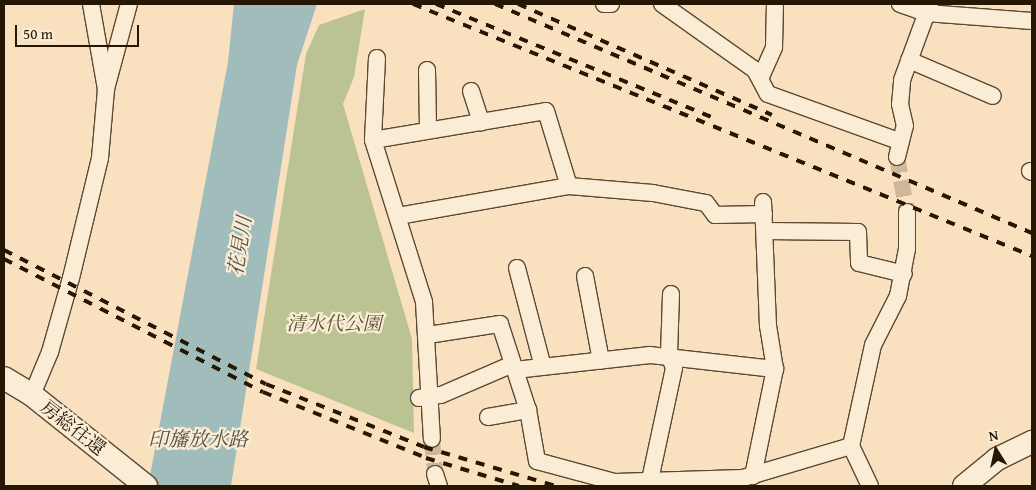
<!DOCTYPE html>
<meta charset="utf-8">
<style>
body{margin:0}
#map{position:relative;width:1036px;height:490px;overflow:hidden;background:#f9e1c0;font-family:"Gentium Book Plus","Noto Serif JP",serif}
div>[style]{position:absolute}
.green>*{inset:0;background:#bcc393}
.water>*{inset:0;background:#a0bcbb}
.street-tunnel>*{height:16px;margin-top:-8px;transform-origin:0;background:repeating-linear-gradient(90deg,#cfb89a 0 16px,transparent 0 24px)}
.roads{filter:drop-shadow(1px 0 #5b4933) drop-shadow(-1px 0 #5b4933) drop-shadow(0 1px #5b4933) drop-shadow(0 -1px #5b4933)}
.street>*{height:16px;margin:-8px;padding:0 8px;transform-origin:8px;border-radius:8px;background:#fbecd6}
.secondary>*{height:22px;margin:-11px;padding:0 11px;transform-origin:11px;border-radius:11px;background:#fbecd6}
.rail>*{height:4px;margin-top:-2px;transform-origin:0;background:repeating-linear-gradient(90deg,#261604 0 9px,transparent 0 18px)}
span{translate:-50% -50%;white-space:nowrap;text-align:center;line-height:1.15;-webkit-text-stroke:4.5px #fbecd6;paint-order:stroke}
.park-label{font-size:19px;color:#5a5336;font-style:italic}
.street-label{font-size:19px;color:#261604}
.water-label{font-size:20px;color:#515044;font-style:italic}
.frame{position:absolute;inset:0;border:5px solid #261604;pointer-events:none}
.north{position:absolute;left:971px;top:425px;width:50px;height:50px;-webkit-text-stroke:4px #fbecd6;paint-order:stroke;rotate:350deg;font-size:14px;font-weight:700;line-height:20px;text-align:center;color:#261604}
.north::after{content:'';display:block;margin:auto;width:18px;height:22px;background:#261604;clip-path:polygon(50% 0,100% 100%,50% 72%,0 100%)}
.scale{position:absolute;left:15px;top:25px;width:124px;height:22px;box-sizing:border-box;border:2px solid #261604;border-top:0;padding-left:6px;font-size:15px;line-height:18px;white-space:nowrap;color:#261604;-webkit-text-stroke:4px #fbecd6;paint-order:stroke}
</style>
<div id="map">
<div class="green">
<div style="clip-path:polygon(365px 9px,354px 77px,343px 104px,412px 339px,414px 433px,256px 369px,306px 54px,319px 25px)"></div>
</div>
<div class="water">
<div style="clip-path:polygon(234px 4px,317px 4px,297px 65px,231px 486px,148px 486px,228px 62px)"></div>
</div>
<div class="street-tunnel">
<div style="left:897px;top:157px;width:56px;rotate:79.7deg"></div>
<div style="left:432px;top:439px;width:35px;rotate:85deg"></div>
</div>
<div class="roads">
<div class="street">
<div style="left:91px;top:4px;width:86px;rotate:80deg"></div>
<div style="left:604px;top:4px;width:7px"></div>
<div style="left:662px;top:4px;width:114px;rotate:35.4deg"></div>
<div style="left:755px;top:70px;width:27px;rotate:62deg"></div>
<div style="left:768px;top:94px;width:141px;rotate:19.8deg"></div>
<div style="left:900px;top:4px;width:28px;rotate:19deg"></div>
<div style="left:926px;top:13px;width:106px;rotate:4.3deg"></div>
<div style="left:377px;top:58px;width:82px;rotate:92.8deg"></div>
<div style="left:373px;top:140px;width:170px;rotate:72.5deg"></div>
<div style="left:424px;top:302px;width:137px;rotate:86.7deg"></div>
<div style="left:909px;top:60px;width:91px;rotate:23.2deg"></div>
<div style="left:427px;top:70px;width:60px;rotate:89deg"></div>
<div style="left:760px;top:79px;width:35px;rotate:-66deg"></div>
<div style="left:774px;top:47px;width:43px;rotate:-88.7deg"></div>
<div style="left:471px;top:91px;width:33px;rotate:72deg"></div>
<div style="left:373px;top:140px;width:175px;rotate:-9.5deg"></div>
<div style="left:546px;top:111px;width:78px;rotate:73deg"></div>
<div style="left:897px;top:157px;width:32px;rotate:-76deg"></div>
<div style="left:905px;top:126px;width:22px;rotate:-103deg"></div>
<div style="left:900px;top:105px;width:25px;rotate:-85deg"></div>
<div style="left:902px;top:80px;width:81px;rotate:-69.8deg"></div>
<div style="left:1030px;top:171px;width:2px;rotate:27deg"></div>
<div style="left:398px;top:216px;width:174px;rotate:-10deg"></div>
<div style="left:569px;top:186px;width:84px;rotate:4.8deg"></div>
<div style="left:653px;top:193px;width:54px;rotate:10.7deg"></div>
<div style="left:706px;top:203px;width:15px;rotate:53deg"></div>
<div style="left:715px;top:215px;width:49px;rotate:-1.2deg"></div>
<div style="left:765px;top:231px;width:93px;rotate:0.6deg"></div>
<div style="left:858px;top:232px;width:31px;rotate:88deg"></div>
<div style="left:859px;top:263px;width:46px;rotate:13.7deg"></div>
<div style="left:517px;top:268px;width:102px;rotate:75.3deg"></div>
<div style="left:585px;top:276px;width:86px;rotate:79.3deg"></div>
<div style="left:428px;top:335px;width:73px;rotate:-8.7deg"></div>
<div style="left:500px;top:324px;width:90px;rotate:72deg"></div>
<div style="left:528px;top:410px;width:52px;rotate:80deg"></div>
<div style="left:537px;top:461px;width:81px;rotate:15.1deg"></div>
<div style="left:615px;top:482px;width:128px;rotate:-1.8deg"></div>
<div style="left:743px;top:478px;width:113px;rotate:-16.5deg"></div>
<div style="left:515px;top:370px;width:136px;rotate:-6.3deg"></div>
<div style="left:650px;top:355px;width:126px;rotate:6.4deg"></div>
<div style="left:32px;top:395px;width:47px;rotate:-67.3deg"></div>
<div style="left:50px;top:352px;width:77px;rotate:-74.2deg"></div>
<div style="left:71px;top:278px;width:123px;rotate:-76.4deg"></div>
<div style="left:100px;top:158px;width:69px;rotate:-85deg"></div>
<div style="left:106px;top:89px;width:88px;rotate:-74.9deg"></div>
<div style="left:419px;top:398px;width:22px;rotate:-8deg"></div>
<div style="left:441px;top:395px;width:78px;rotate:-23.3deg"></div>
<div style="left:488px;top:417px;width:41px;rotate:-9.9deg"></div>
<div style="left:435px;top:474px;width:13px;rotate:72deg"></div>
<div style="left:753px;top:476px;width:109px;rotate:-78.4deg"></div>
<div style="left:775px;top:369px;width:44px;rotate:-99.2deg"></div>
<div style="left:768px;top:326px;width:124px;rotate:-92.3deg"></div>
<div style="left:650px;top:480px;width:115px;rotate:-77.9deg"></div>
<div style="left:674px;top:368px;width:14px;rotate:-111deg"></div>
<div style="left:669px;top:355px;width:61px;rotate:-88.1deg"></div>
<div style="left:870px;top:486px;width:44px;rotate:-115.4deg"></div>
<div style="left:851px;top:446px;width:103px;rotate:-77.7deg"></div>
<div style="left:873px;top:345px;width:55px;rotate:-63deg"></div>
<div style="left:898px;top:296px;width:48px;rotate:-79.2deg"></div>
<div style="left:907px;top:249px;width:37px;rotate:-90deg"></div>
</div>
<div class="secondary">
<div style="left:4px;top:378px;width:33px;rotate:31deg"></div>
<div style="left:32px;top:395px;width:146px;rotate:38.6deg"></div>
<div style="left:964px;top:486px;width:43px;rotate:-39.3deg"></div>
<div style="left:997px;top:459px;width:39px;rotate:-26deg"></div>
</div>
</div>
<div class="rail">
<div style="left:413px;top:4px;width:668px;rotate:22.15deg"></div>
<div style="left:436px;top:4px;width:298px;rotate:22.3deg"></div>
<div style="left:495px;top:4px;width:584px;rotate:23.1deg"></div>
<div style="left:518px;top:4px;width:277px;rotate:23.6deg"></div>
<div style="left:4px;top:250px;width:294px;rotate:27.1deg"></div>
<div style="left:266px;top:384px;width:170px;rotate:21.7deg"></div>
<div style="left:424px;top:447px;width:138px;rotate:16.5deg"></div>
<div style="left:4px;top:259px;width:291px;rotate:27.2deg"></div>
<div style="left:263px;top:392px;width:176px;rotate:22deg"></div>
<div style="left:426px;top:458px;width:97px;rotate:16.8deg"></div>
</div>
<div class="park-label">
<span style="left:334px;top:324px">清水代公園</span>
</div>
<div class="street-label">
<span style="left:73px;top:428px;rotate:38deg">房総往還</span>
</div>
<div class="water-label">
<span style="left:239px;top:246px;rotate:-81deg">花見川</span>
<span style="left:198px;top:438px">印旛放水路</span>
</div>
<div class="frame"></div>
<div class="north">N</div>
<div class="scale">50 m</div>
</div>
